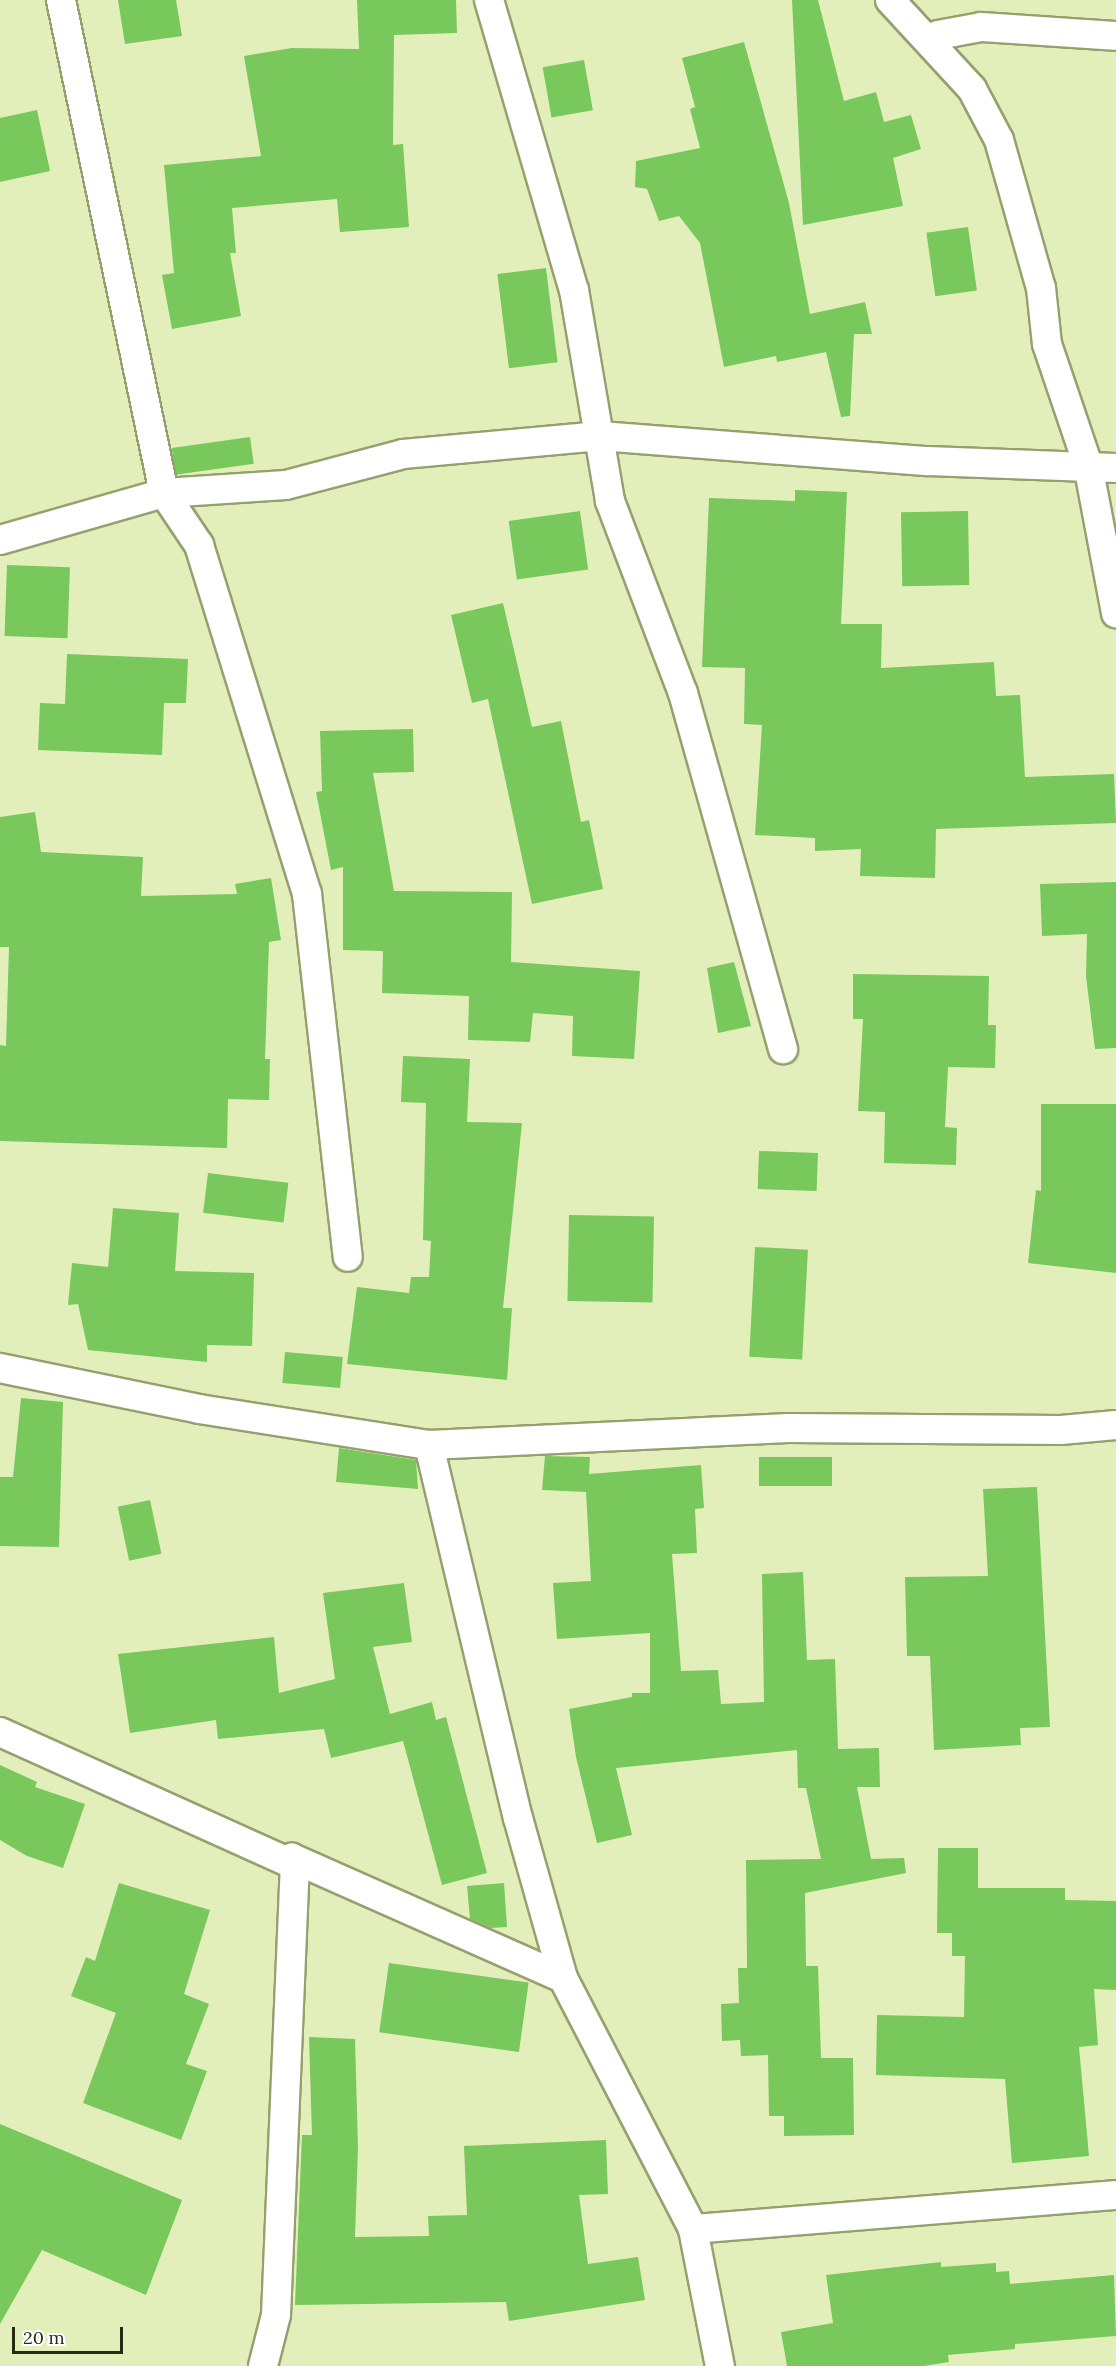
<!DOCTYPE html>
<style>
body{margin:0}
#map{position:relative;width:1116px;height:2366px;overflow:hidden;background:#e3efbb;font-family:Lora,serif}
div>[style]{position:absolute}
.building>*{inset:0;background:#78c85b;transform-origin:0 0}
.roads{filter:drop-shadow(2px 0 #96a06f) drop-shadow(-2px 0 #96a06f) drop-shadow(0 2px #96a06f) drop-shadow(0 -2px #96a06f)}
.street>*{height:28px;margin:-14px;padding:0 14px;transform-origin:14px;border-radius:14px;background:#fff}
span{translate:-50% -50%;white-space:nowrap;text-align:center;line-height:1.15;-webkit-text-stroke:4.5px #fff;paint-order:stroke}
.scale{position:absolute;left:12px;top:2327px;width:111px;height:27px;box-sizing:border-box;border:3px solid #262a16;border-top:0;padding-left:8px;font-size:18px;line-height:21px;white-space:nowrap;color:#262a16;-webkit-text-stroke:4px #fff;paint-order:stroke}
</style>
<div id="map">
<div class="building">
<div style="clip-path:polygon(118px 0,176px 0,182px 36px,125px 44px)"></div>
<div style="clip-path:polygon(357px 0,456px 0,457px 33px,394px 35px,393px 145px,403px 144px,409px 227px,340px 232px,337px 199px,232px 208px,236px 253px,230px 253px,241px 316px,172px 329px,162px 275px,174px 273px,164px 165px,261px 156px,244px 56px,292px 48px,359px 49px)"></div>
<div style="clip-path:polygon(792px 0,818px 0,844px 101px,876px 92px,884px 122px,911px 115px,921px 149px,893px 158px,903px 206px,803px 225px)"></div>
<div style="clip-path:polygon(744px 42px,789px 203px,810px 314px,865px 302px,872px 334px,854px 334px,850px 416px,841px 417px,826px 352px,777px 362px,776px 356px,724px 367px,700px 243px,679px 216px,659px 221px,647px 189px,635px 187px,636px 161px,700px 148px,690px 109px,695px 107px,682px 58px)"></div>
<div style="left:584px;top:60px;width:51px;height:42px;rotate:80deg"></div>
<div style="clip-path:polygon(37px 110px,50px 171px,0 182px,0 118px)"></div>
<div style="left:968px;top:227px;width:64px;height:42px;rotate:82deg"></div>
<div style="left:546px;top:268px;width:95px;height:49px;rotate:83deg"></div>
<div style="left:250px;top:437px;width:27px;height:79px;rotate:82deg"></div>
<div style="clip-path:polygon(795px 490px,847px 492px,841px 624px,882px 624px,881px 668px,994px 662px,996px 696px,1020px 695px,1025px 777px,1114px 774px,1116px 823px,936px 829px,935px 878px,860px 876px,861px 849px,815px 851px,815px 838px,755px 835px,762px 725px,744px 724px,745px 668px,702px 667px,709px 498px,795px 501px)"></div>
<div style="left:580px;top:511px;width:59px;height:72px;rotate:82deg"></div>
<div style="left:968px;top:511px;width:74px;height:67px;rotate:89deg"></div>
<div style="left:7px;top:565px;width:63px;height:71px;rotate:2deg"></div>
<div style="clip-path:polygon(503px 603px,532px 727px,561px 721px,581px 822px,589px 820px,603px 889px,532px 904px,488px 699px,472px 703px,451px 615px)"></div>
<div style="clip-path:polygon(67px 654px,188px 659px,186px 703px,164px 703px,162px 755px,38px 750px,40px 703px,65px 704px)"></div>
<div style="clip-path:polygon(413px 729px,414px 772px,373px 773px,394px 891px,512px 892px,511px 962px,640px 971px,634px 1059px,572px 1056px,573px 1016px,533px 1013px,530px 1042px,468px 1040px,469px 996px,382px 993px,383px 951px,343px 950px,343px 867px,331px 870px,316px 792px,322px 791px,320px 731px)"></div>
<div style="clip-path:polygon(35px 812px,41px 852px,143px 857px,141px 896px,237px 894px,235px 884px,271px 878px,281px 940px,269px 942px,265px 1059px,270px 1059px,269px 1100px,228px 1099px,227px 1148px,0 1141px,0 1045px,6px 1046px,9px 947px,0 947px,0 817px)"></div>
<div style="clip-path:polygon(1116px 882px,1116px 1048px,1095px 1049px,1086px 976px,1087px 934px,1042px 936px,1040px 884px)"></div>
<div style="clip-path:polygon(734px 962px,751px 1026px,718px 1033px,707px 968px)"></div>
<div style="clip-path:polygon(853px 974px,989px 976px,988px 1025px,996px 1025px,995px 1068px,948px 1067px,945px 1127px,957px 1128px,956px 1165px,884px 1163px,885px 1112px,858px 1111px,863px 1019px,853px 1019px)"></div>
<div style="clip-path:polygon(403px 1056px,470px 1059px,467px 1122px,522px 1123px,503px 1308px,512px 1308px,507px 1380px,347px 1364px,357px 1287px,409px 1293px,411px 1277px,429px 1277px,431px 1241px,423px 1240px,426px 1103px,401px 1102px)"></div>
<div style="clip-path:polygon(1041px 1104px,1116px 1104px,1116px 1273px,1028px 1263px,1036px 1190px,1041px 1191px)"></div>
<div style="left:759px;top:1151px;width:59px;height:38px;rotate:2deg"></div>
<div style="left:208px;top:1173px;width:81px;height:40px;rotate:7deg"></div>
<div style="clip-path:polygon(113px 1208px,179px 1213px,175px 1271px,254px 1273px,252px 1346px,207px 1345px,207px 1362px,88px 1350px,78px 1304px,68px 1305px,72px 1263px,108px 1267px)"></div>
<div style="left:569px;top:1215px;width:85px;height:86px;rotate:1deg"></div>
<div style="left:755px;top:1247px;width:53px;height:110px;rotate:3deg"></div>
<div style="left:285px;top:1352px;width:58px;height:31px;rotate:5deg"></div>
<div style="clip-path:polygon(21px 1398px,63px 1402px,59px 1547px,0 1546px,0 1477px,13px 1477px)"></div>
<div style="clip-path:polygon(339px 1448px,416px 1460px,418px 1489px,336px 1482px)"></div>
<div style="clip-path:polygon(545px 1456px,590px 1457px,589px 1474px,701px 1465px,704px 1508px,695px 1509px,697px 1553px,672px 1554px,681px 1671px,718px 1670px,721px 1704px,764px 1702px,762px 1574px,803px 1572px,807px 1660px,835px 1659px,838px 1749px,879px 1748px,880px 1787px,857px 1787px,871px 1859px,904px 1858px,906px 1873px,805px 1893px,806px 1966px,818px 1966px,821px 2058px,853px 2058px,854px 2135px,784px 2136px,784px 2116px,769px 2116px,768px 2055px,741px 2056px,740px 2040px,722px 2041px,721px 2004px,739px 2003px,738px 1968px,747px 1968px,746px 1860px,821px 1859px,806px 1788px,798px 1788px,797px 1750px,616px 1768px,632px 1835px,597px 1843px,576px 1757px,569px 1709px,632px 1697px,632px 1693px,650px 1693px,650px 1633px,557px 1639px,553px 1583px,591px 1581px,586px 1492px,542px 1490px)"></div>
<div style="left:832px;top:1457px;width:29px;height:73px;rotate:90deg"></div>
<div style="clip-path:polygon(1037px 1487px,1050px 1727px,1020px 1728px,1021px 1745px,934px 1750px,930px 1656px,907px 1656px,905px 1577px,988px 1576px,983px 1489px)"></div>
<div style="left:150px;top:1500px;width:55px;height:33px;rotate:78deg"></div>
<div style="clip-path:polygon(404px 1583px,412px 1642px,373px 1647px,390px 1714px,432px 1702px,436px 1720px,446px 1717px,487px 1873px,442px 1885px,403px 1741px,331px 1758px,324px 1729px,218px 1739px,216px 1720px,130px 1733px,118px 1654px,274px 1637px,279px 1693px,335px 1679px,323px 1593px)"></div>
<div style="clip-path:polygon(0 1765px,37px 1782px,35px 1787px,85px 1804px,63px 1868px,27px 1856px,0 1840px)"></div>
<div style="clip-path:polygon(938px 1848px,978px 1848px,978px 1888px,1065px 1888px,1065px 1900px,1116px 1901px,1116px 1990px,1094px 1989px,1098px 2045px,1079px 2047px,1089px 2156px,1012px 2163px,1005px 2079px,876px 2075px,877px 2015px,964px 2017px,965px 1956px,952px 1956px,952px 1933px,937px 1933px)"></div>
<div style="clip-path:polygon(119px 1883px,210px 1910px,184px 1994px,209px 2004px,186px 2064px,207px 2071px,181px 2140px,83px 2103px,116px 2013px,71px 1996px,86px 1957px,95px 1961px)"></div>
<div style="clip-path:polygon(504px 1883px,507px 1927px,491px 1928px,470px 1919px,467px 1886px)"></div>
<div style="left:389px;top:1963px;width:141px;height:70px;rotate:8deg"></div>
<div style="clip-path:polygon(309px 2037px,355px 2039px,358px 2147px,355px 2237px,429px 2236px,428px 2216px,467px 2215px,464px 2146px,606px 2140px,608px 2194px,579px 2195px,588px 2264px,638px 2257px,645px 2300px,509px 2321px,506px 2302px,295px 2305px,302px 2135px,312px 2135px)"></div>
<div style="clip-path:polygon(0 2124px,182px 2200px,146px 2295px,42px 2250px,0 2324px)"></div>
<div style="clip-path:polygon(941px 2262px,941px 2267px,996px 2263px,996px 2272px,1009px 2271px,1010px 2284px,1114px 2275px,1116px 2336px,1015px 2344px,1015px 2349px,948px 2355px,949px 2362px,924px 2366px,787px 2366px,781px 2332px,833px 2323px,826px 2275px)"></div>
</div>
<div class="roads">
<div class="street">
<div style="left:61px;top:0;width:504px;rotate:78.2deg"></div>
<div style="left:164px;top:493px;width:63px;rotate:56.1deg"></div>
<div style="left:199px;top:545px;width:365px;rotate:72.8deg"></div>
<div style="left:307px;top:894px;width:365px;rotate:83.6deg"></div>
<div style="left:489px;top:0;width:302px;rotate:73.7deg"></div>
<div style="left:574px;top:290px;width:214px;rotate:80.3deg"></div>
<div style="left:610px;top:501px;width:205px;rotate:69.2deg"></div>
<div style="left:683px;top:693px;width:370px;rotate:74.3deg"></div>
<div style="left:890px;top:0;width:121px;rotate:47.3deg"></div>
<div style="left:972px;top:89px;width:58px;rotate:62.1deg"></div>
<div style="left:999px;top:140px;width:154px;rotate:74.2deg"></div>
<div style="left:1041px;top:288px;width:56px;rotate:83.9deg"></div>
<div style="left:1047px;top:344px;width:128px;rotate:71.3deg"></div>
<div style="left:1088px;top:465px;width:151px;rotate:79.3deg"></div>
<div style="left:935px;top:48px;width:13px;rotate:-77deg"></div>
<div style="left:938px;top:35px;width:44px;rotate:-10.5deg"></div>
<div style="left:981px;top:27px;width:135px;rotate:3.8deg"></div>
<div style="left:0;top:540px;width:171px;rotate:-16deg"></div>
<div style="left:164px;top:493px;width:122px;rotate:-3.8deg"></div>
<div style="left:286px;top:485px;width:121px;rotate:-14.8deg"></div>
<div style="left:403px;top:454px;width:198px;rotate:-5.2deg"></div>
<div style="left:600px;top:436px;width:329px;rotate:4.4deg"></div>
<div style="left:928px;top:461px;width:188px;rotate:2.1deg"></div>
<div style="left:0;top:1368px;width:203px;rotate:11.6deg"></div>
<div style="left:199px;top:1409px;width:233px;rotate:8.9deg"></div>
<div style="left:429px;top:1445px;width:360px;rotate:-2.7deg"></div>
<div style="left:789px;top:1428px;width:272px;rotate:0.4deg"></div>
<div style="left:1061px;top:1430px;width:55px;rotate:-5.2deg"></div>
<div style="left:429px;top:1445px;width:383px;rotate:76.6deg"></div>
<div style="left:518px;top:1818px;width:166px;rotate:74.3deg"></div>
<div style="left:563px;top:1978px;width:283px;rotate:62.6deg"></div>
<div style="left:693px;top:2229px;width:140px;rotate:78.9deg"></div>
<div style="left:0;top:1732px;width:324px;rotate:24.3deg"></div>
<div style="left:295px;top:1865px;width:8px;rotate:-113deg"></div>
<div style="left:292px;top:1858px;width:296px;rotate:23.9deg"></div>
<div style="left:693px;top:2229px;width:424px;rotate:-4.6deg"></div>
<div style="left:263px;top:2366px;width:53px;rotate:-75.7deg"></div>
<div style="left:276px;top:2315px;width:450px;rotate:-87.6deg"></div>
</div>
</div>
<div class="scale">20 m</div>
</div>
